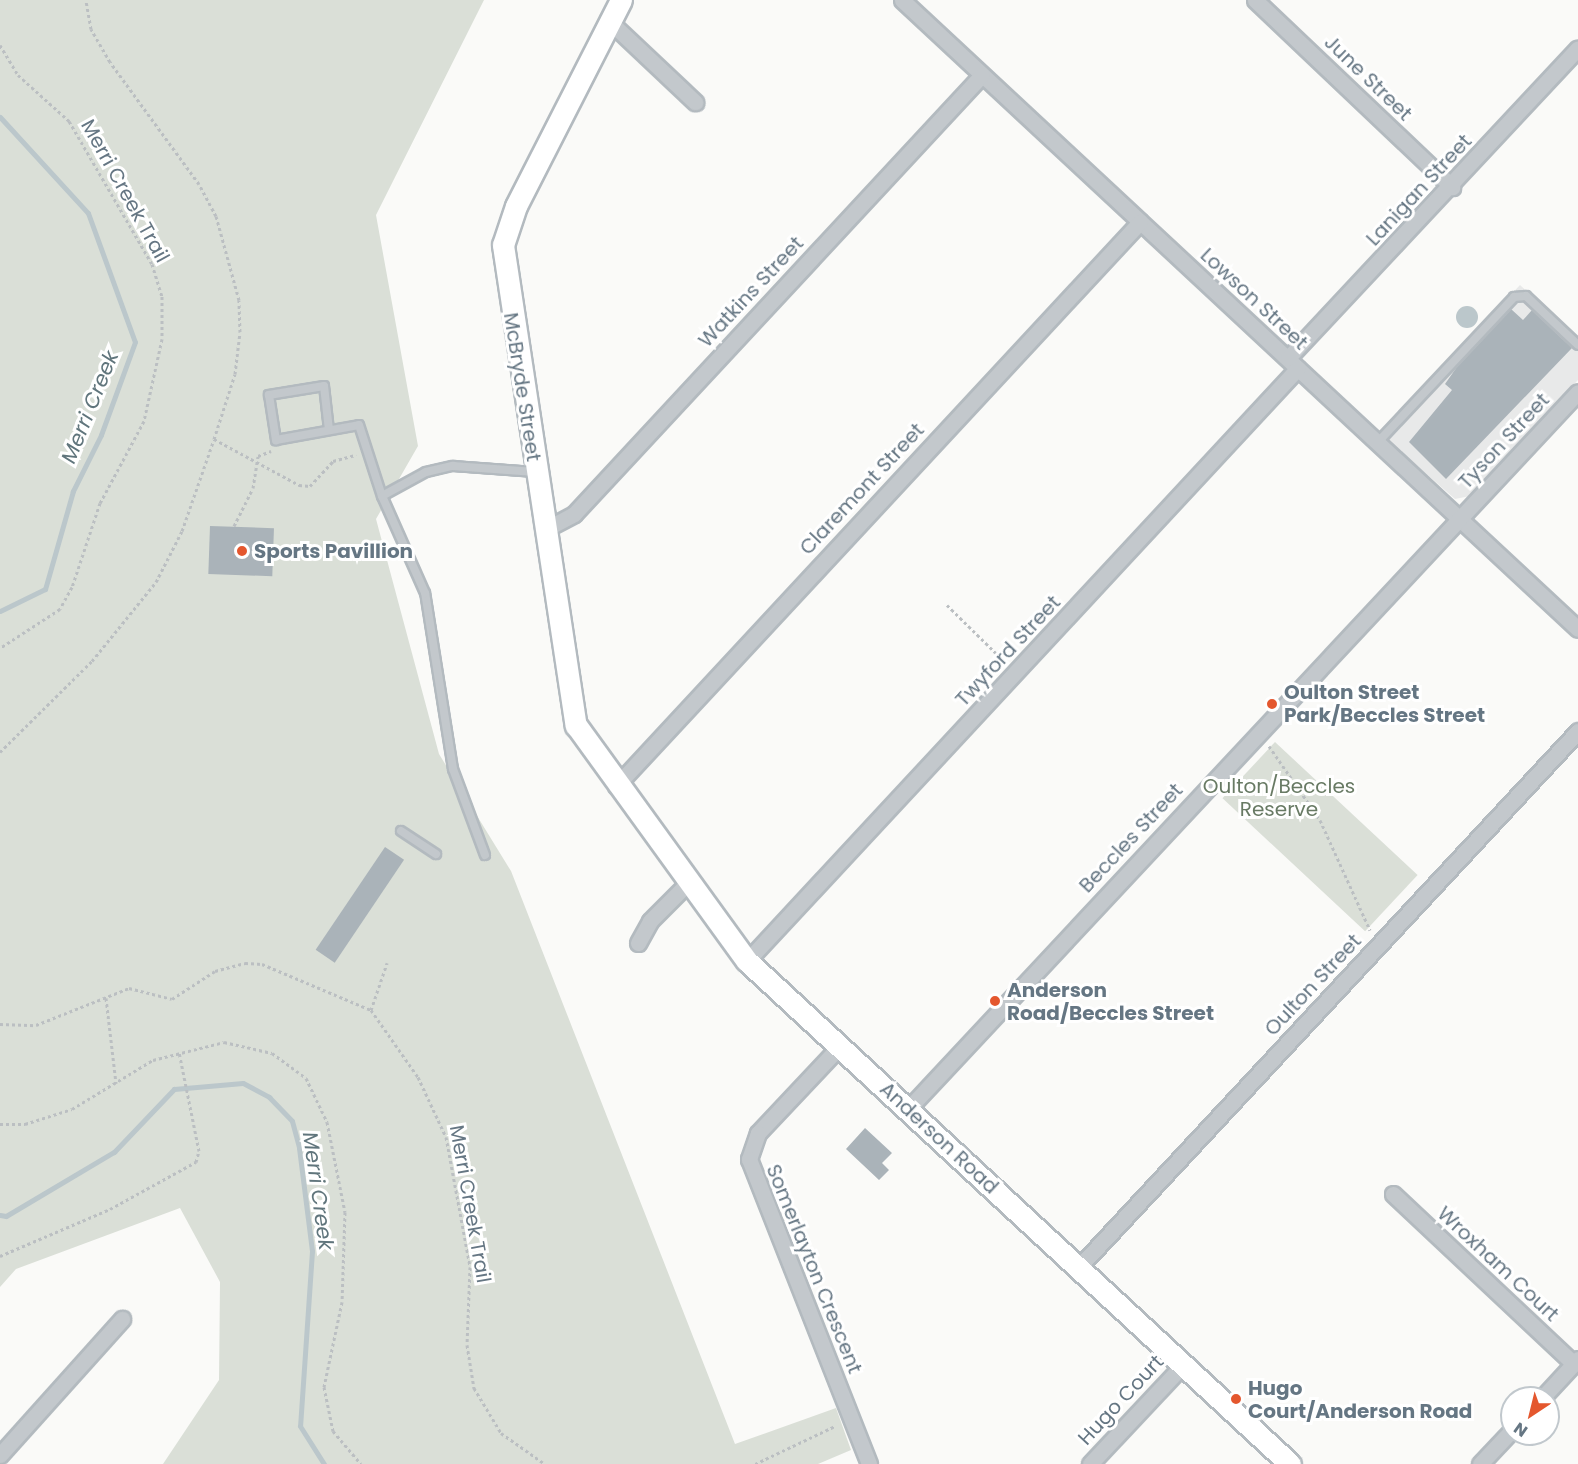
<!DOCTYPE html>
<style>
body{margin:0}
#map{position:relative;width:1578px;height:1464px;overflow:hidden;background:#fafaf8;font-family:Poppins,sans-serif}
div>[style]{position:absolute}
.built>*{inset:0;background:#e8e9e9}
.green>*{inset:0;background:#dadfd7;transform-origin:0 0}
.water>*{inset:0;background:#bbc7cb}
.round{border-radius:50%}
.stream>*{height:5px;margin:-2.5px;padding:0 2.5px;transform-origin:2.5px;border-radius:2.5px;background:#bbc7cb}
.building>*{inset:0;background:#aab3b9;transform-origin:0 0}
.path>*{height:3px;margin-top:-1.5px;transform-origin:0;background:repeating-linear-gradient(90deg,#bbbfc2 0 3px,transparent 0 6px)}
.roads{filter:drop-shadow(2px 0 #b3babf) drop-shadow(-2px 0 #b3babf) drop-shadow(0 2px #b3babf) drop-shadow(0 -2px #b3babf)}
.lane>*{height:8px;margin:-4px;padding:0 4px;transform-origin:4px;border-radius:4px;background:#c3c8cc}
.street>*{height:15px;margin:-7.5px;padding:0 7.5px;transform-origin:7.5px;border-radius:7.5px;background:#c3c8cc}
.secondary>*{height:21px;margin:-10.5px;padding:0 10.5px;transform-origin:10.5px;border-radius:10.5px;background:#fff}
.dots>*{width:16px;height:16px;translate:-50% -50%;box-sizing:border-box;border:3px solid #fff;border-radius:50%}
span{translate:-50% -50%;white-space:nowrap;text-align:center;line-height:1.15;-webkit-text-stroke:6px #fff;paint-order:stroke}
.street-label{font-size:20px;color:#657683}
.poi-label{font-size:20px;color:#657683;font-weight:700}
.left{translate:0 -50%;text-align:left}
.park-label{font-size:20px;color:#687a64}
.water-label{font-size:21px;color:#60757c;font-style:italic}
.north{position:absolute;left:1500px;top:1386px;width:60px;height:60px;box-sizing:border-box;background:#fff;border:2px solid #c1c8cd;border-radius:50%;rotate:215deg;font-size:16px;font-weight:700;line-height:24px;text-align:center;color:#657683}
.north::after{content:'';display:block;margin:auto;width:21px;height:27px;background:#e4572e;clip-path:polygon(50% 0,100% 100%,50% 72%,0 100%)}
</style>
<div id="map">
<div class="built">
<div style="clip-path:polygon(1520px 285px,1578px 339px,1578px 380px,1470px 496px,1455px 499px,1381px 434px)"></div>
</div>
<div class="green">
<div style="clip-path:polygon(0 0,484px 0,376px 215px,418px 446px,376px 519px,439px 754px,511px 871px,735px 1444px,836px 1408px,851px 1450px,818px 1464px,163px 1464px,219px 1380px,220px 1282px,180px 1208px,16px 1269px,0 1287px)"></div>
<div style="left:1275px;top:742px;width:195px;height:77px;rotate:43deg"></div>
</div>
<div class="water">
<div class="round" style="left:1456px;top:306px;width:22px;height:22px"></div>
</div>
<div class="stream">
<div style="left:0;top:117px;width:130px;rotate:47.5deg"></div>
<div style="left:88px;top:213px;width:137px;rotate:70deg"></div>
<div style="left:135px;top:342px;width:99px;rotate:110.1deg"></div>
<div style="left:101px;top:435px;width:63px;rotate:116.6deg"></div>
<div style="left:73px;top:491px;width:102px;rotate:105.9deg"></div>
<div style="left:45px;top:589px;width:50px;rotate:153.9deg"></div>
<div style="left:0;top:1215px;width:6px;rotate:9deg"></div>
<div style="left:6px;top:1216px;width:126px;rotate:-30.7deg"></div>
<div style="left:114px;top:1152px;width:87px;rotate:-46.4deg"></div>
<div style="left:174px;top:1089px;width:69px;rotate:-5deg"></div>
<div style="left:243px;top:1083px;width:30px;rotate:28deg"></div>
<div style="left:269px;top:1097px;width:33px;rotate:46deg"></div>
<div style="left:292px;top:1121px;width:28px;rotate:75deg"></div>
<div style="left:299px;top:1148px;width:104px;rotate:82.8deg"></div>
<div style="left:312px;top:1251px;width:175px;rotate:93.9deg"></div>
<div style="left:300px;top:1426px;width:45px;rotate:57.7deg"></div>
</div>
<div class="building">
<div style="clip-path:polygon(1511px 309px,1523px 320px,1532px 310px,1572px 348px,1446px 479px,1409px 442px,1452px 390px,1445px 384px,1459px 364px)"></div>
<div style="left:210px;top:526px;width:64px;height:48px;rotate:2deg"></div>
<div style="left:385px;top:847px;width:23px;height:124px;rotate:34deg"></div>
<div style="clip-path:polygon(865px 1128px,892px 1153px,882px 1163px,889px 1170px,879px 1180px,846px 1149px)"></div>
</div>
<div class="path">
<div style="left:0;top:45px;width:35px;rotate:59deg"></div>
<div style="left:18px;top:75px;width:69px;rotate:42deg"></div>
<div style="left:69px;top:121px;width:165px;rotate:59.9deg"></div>
<div style="left:152px;top:264px;width:34px;rotate:73deg"></div>
<div style="left:162px;top:296px;width:43px;rotate:90deg"></div>
<div style="left:162px;top:339px;width:84px;rotate:102.4deg"></div>
<div style="left:144px;top:421px;width:93px;rotate:118.2deg"></div>
<div style="left:100px;top:503px;width:89px;rotate:108.4deg"></div>
<div style="left:72px;top:587px;width:25px;rotate:119deg"></div>
<div style="left:60px;top:609px;width:72px;rotate:147deg"></div>
<div style="left:1519px;top:417px;width:10px;rotate:45deg"></div>
<div style="left:214px;top:439px;width:97px;rotate:28.4deg"></div>
<div style="left:299px;top:485px;width:11px;rotate:5deg"></div>
<div style="left:310px;top:486px;width:34px;rotate:-47deg"></div>
<div style="left:333px;top:461px;width:24px;rotate:-15deg"></div>
<div style="left:234px;top:526px;width:42px;rotate:-63.4deg"></div>
<div style="left:253px;top:488px;width:32px;rotate:-81deg"></div>
<div style="left:258px;top:456px;width:14px;rotate:-21deg"></div>
<div style="left:947px;top:605px;width:81px;rotate:44.5deg"></div>
<div style="left:1269px;top:746px;width:90px;rotate:55.4deg"></div>
<div style="left:1320px;top:820px;width:121px;rotate:65.6deg"></div>
<div style="left:0;top:752px;width:129px;rotate:-44.7deg"></div>
<div style="left:92px;top:661px;width:102px;rotate:-51deg"></div>
<div style="left:156px;top:582px;width:57px;rotate:-63deg"></div>
<div style="left:182px;top:531px;width:97px;rotate:-70.8deg"></div>
<div style="left:214px;top:439px;width:68px;rotate:-72.1deg"></div>
<div style="left:235px;top:374px;width:42px;rotate:-83.2deg"></div>
<div style="left:240px;top:332px;width:32px;rotate:-92deg"></div>
<div style="left:239px;top:300px;width:87px;rotate:-105.3deg"></div>
<div style="left:216px;top:216px;width:36px;rotate:-118deg"></div>
<div style="left:199px;top:184px;width:151px;rotate:-126.1deg"></div>
<div style="left:110px;top:62px;width:38px;rotate:-120deg"></div>
<div style="left:91px;top:29px;width:29px;rotate:-100deg"></div>
<div style="left:106px;top:998px;width:86px;rotate:83.3deg"></div>
<div style="left:371px;top:1010px;width:50px;rotate:-71.2deg"></div>
<div style="left:0;top:1024px;width:36px;rotate:2deg"></div>
<div style="left:36px;top:1025px;width:100px;rotate:-21.7deg"></div>
<div style="left:129px;top:988px;width:44px;rotate:14.3deg"></div>
<div style="left:172px;top:999px;width:51px;rotate:-33.1deg"></div>
<div style="left:215px;top:971px;width:31px;rotate:-15deg"></div>
<div style="left:245px;top:963px;width:17px;rotate:3deg"></div>
<div style="left:262px;top:964px;width:118px;rotate:22.9deg"></div>
<div style="left:371px;top:1010px;width:82px;rotate:55deg"></div>
<div style="left:418px;top:1077px;width:66px;rotate:65deg"></div>
<div style="left:446px;top:1137px;width:132px;rotate:79.5deg"></div>
<div style="left:470px;top:1267px;width:78px;rotate:92.2deg"></div>
<div style="left:467px;top:1345px;width:44px;rotate:80.8deg"></div>
<div style="left:474px;top:1388px;width:52px;rotate:59deg"></div>
<div style="left:501px;top:1433px;width:54px;rotate:35.2deg"></div>
<div style="left:0;top:1124px;width:25px"></div>
<div style="left:25px;top:1124px;width:49px;rotate:-17.7deg"></div>
<div style="left:72px;top:1109px;width:95px;rotate:-31.2deg"></div>
<div style="left:153px;top:1060px;width:73px;rotate:-14.2deg"></div>
<div style="left:224px;top:1042px;width:49px;rotate:12.9deg"></div>
<div style="left:272px;top:1053px;width:42px;rotate:36.3deg"></div>
<div style="left:306px;top:1078px;width:49px;rotate:64.5deg"></div>
<div style="left:327px;top:1122px;width:92px;rotate:78.7deg"></div>
<div style="left:345px;top:1212px;width:90px;rotate:91.9deg"></div>
<div style="left:342px;top:1302px;width:87px;rotate:102deg"></div>
<div style="left:324px;top:1387px;width:45px;rotate:78.4deg"></div>
<div style="left:333px;top:1431px;width:43px;rotate:49.7deg"></div>
<div style="left:0;top:1256px;width:120px;rotate:-23.1deg"></div>
<div style="left:110px;top:1209px;width:98px;rotate:-28.7deg"></div>
<div style="left:196px;top:1162px;width:11px;rotate:-75deg"></div>
<div style="left:199px;top:1151px;width:101px;rotate:-101.4deg"></div>
<div style="left:755px;top:1464px;width:89px;rotate:-25.4deg"></div>
</div>
<div class="roads">
<div class="lane">
<div style="left:329px;top:430px;width:44px;rotate:-96.5deg"></div>
<div style="left:324px;top:386px;width:56px;rotate:170.7deg"></div>
<div style="left:269px;top:395px;width:46px;rotate:81.2deg"></div>
<div style="left:276px;top:440px;width:84px;rotate:-10.2deg"></div>
<div style="left:359px;top:425px;width:75px;rotate:72.1deg"></div>
<div style="left:1378px;top:442px;width:199px;rotate:-46.8deg"></div>
<div style="left:1514px;top:297px;width:12px;rotate:-5deg"></div>
<div style="left:1526px;top:296px;width:71px;rotate:43.3deg"></div>
<div style="left:401px;top:831px;width:42px;rotate:33.3deg"></div>
<div style="left:485px;top:855px;width:92px;rotate:-110.4deg"></div>
<div style="left:453px;top:769px;width:178px;rotate:-99deg"></div>
<div style="left:425px;top:593px;width:106px;rotate:-113.9deg"></div>
<div style="left:382px;top:496px;width:50px;rotate:-28.6deg"></div>
<div style="left:426px;top:472px;width:28px;rotate:-13deg"></div>
<div style="left:453px;top:466px;width:82px;rotate:4.2deg"></div>
</div>
<div class="street">
<div style="left:902px;top:0;width:923px;rotate:42.94deg"></div>
<div style="left:1255px;top:0;width:272px;rotate:43.5deg"></div>
<div style="left:608px;top:20px;width:120px;rotate:43.3deg"></div>
<div style="left:1288px;top:358px;width:424px;rotate:-46.9deg"></div>
<div style="left:544px;top:530px;width:34px;rotate:-28deg"></div>
<div style="left:574px;top:514px;width:599px;rotate:-47.1deg"></div>
<div style="left:616px;top:786px;width:770px;rotate:-47.11deg"></div>
<div style="left:638px;top:943px;width:25px;rotate:-61deg"></div>
<div style="left:650px;top:921px;width:54px;rotate:-45deg"></div>
<div style="left:747px;top:961px;width:809px;rotate:-47.1deg"></div>
<div style="left:840px;top:1046px;width:120px;rotate:133.3deg"></div>
<div style="left:758px;top:1133px;width:28px;rotate:109deg"></div>
<div style="left:749px;top:1159px;width:328px;rotate:68.5deg"></div>
<div style="left:908px;top:1109px;width:981px;rotate:-46.94deg"></div>
<div style="left:1393px;top:1194px;width:248px;rotate:43.2deg"></div>
<div style="left:1078px;top:1268px;width:734px;rotate:-47.04deg"></div>
<div style="left:1542px;top:1398px;width:53px;rotate:-47.3deg"></div>
<div style="left:0;top:1455px;width:183px;rotate:-48.1deg"></div>
<div style="left:1090px;top:1464px;width:136px;rotate:-46.8deg"></div>
<div style="left:1480px;top:1464px;width:47px;rotate:-46.7deg"></div>
</div>
<div class="secondary">
<div style="left:621px;top:0;width:231px;rotate:117deg"></div>
<div style="left:516px;top:206px;width:41px;rotate:108.4deg"></div>
<div style="left:503px;top:245px;width:486px;rotate:81.4deg"></div>
<div style="left:576px;top:725px;width:291px;rotate:54.1deg"></div>
<div style="left:747px;top:961px;width:740px;rotate:42.81deg"></div>
</div>
</div>
<div class="dots">
<div style="left:242px;top:551px;background:#e4572e"></div>
<div style="left:1272px;top:704px;background:#e4572e"></div>
<div style="left:995px;top:1001px;background:#e4572e"></div>
<div style="left:1236px;top:1399px;background:#e4572e"></div>
</div>
<div class="street-label">
<span style="left:1368px;top:78px;rotate:44deg">June Street</span>
<span style="left:1419px;top:190px;rotate:-47deg">Lanigan Street</span>
<span style="left:125px;top:191px;rotate:61deg">Merri Creek Trail</span>
<span style="left:751px;top:292px;rotate:-47deg">Watkins Street</span>
<span style="left:1254px;top:299px;rotate:43deg">Lowson Street</span>
<span style="left:522px;top:387px;rotate:81deg">McBryde Street</span>
<span style="left:1504px;top:441px;rotate:-47deg">Tyson Street</span>
<span style="left:862px;top:489px;rotate:-47deg">Claremont Street</span>
<span style="left:1008px;top:651px;rotate:-47deg">Twyford Street</span>
<span style="left:1131px;top:838px;rotate:-47deg">Beccles Street</span>
<span style="left:1313px;top:985px;rotate:-47deg">Oulton Street</span>
<span style="left:939px;top:1138px;rotate:43deg">Anderson Road</span>
<span style="left:470px;top:1204px;rotate:80deg">Merri Creek Trail</span>
<span style="left:1498px;top:1264px;rotate:43deg">Wroxham Court</span>
<span style="left:814px;top:1269px;rotate:68deg">Somerlayton Crescent</span>
<span style="left:1121px;top:1400px;rotate:-47deg">Hugo Court</span>
</div>
<div class="poi-label">
<span class="left" style="left:254px;top:551px">Sports Pavillion</span>
<span class="left" style="left:1284px;top:704px">Oulton Street<br>Park/Beccles Street</span>
<span class="left" style="left:1007px;top:1002px">Anderson<br>Road/Beccles Street</span>
<span class="left" style="left:1248px;top:1400px">Hugo<br>Court/Anderson Road</span>
</div>
<div class="park-label">
<span style="left:1279px;top:798px">Oulton/Beccles<br>Reserve</span>
</div>
<div class="water-label">
<span style="left:90px;top:407px;rotate:-68deg">Merri Creek</span>
<span style="left:318px;top:1191px;rotate:82deg">Merri Creek</span>
</div>
<div class="north">N</div>
</div>
